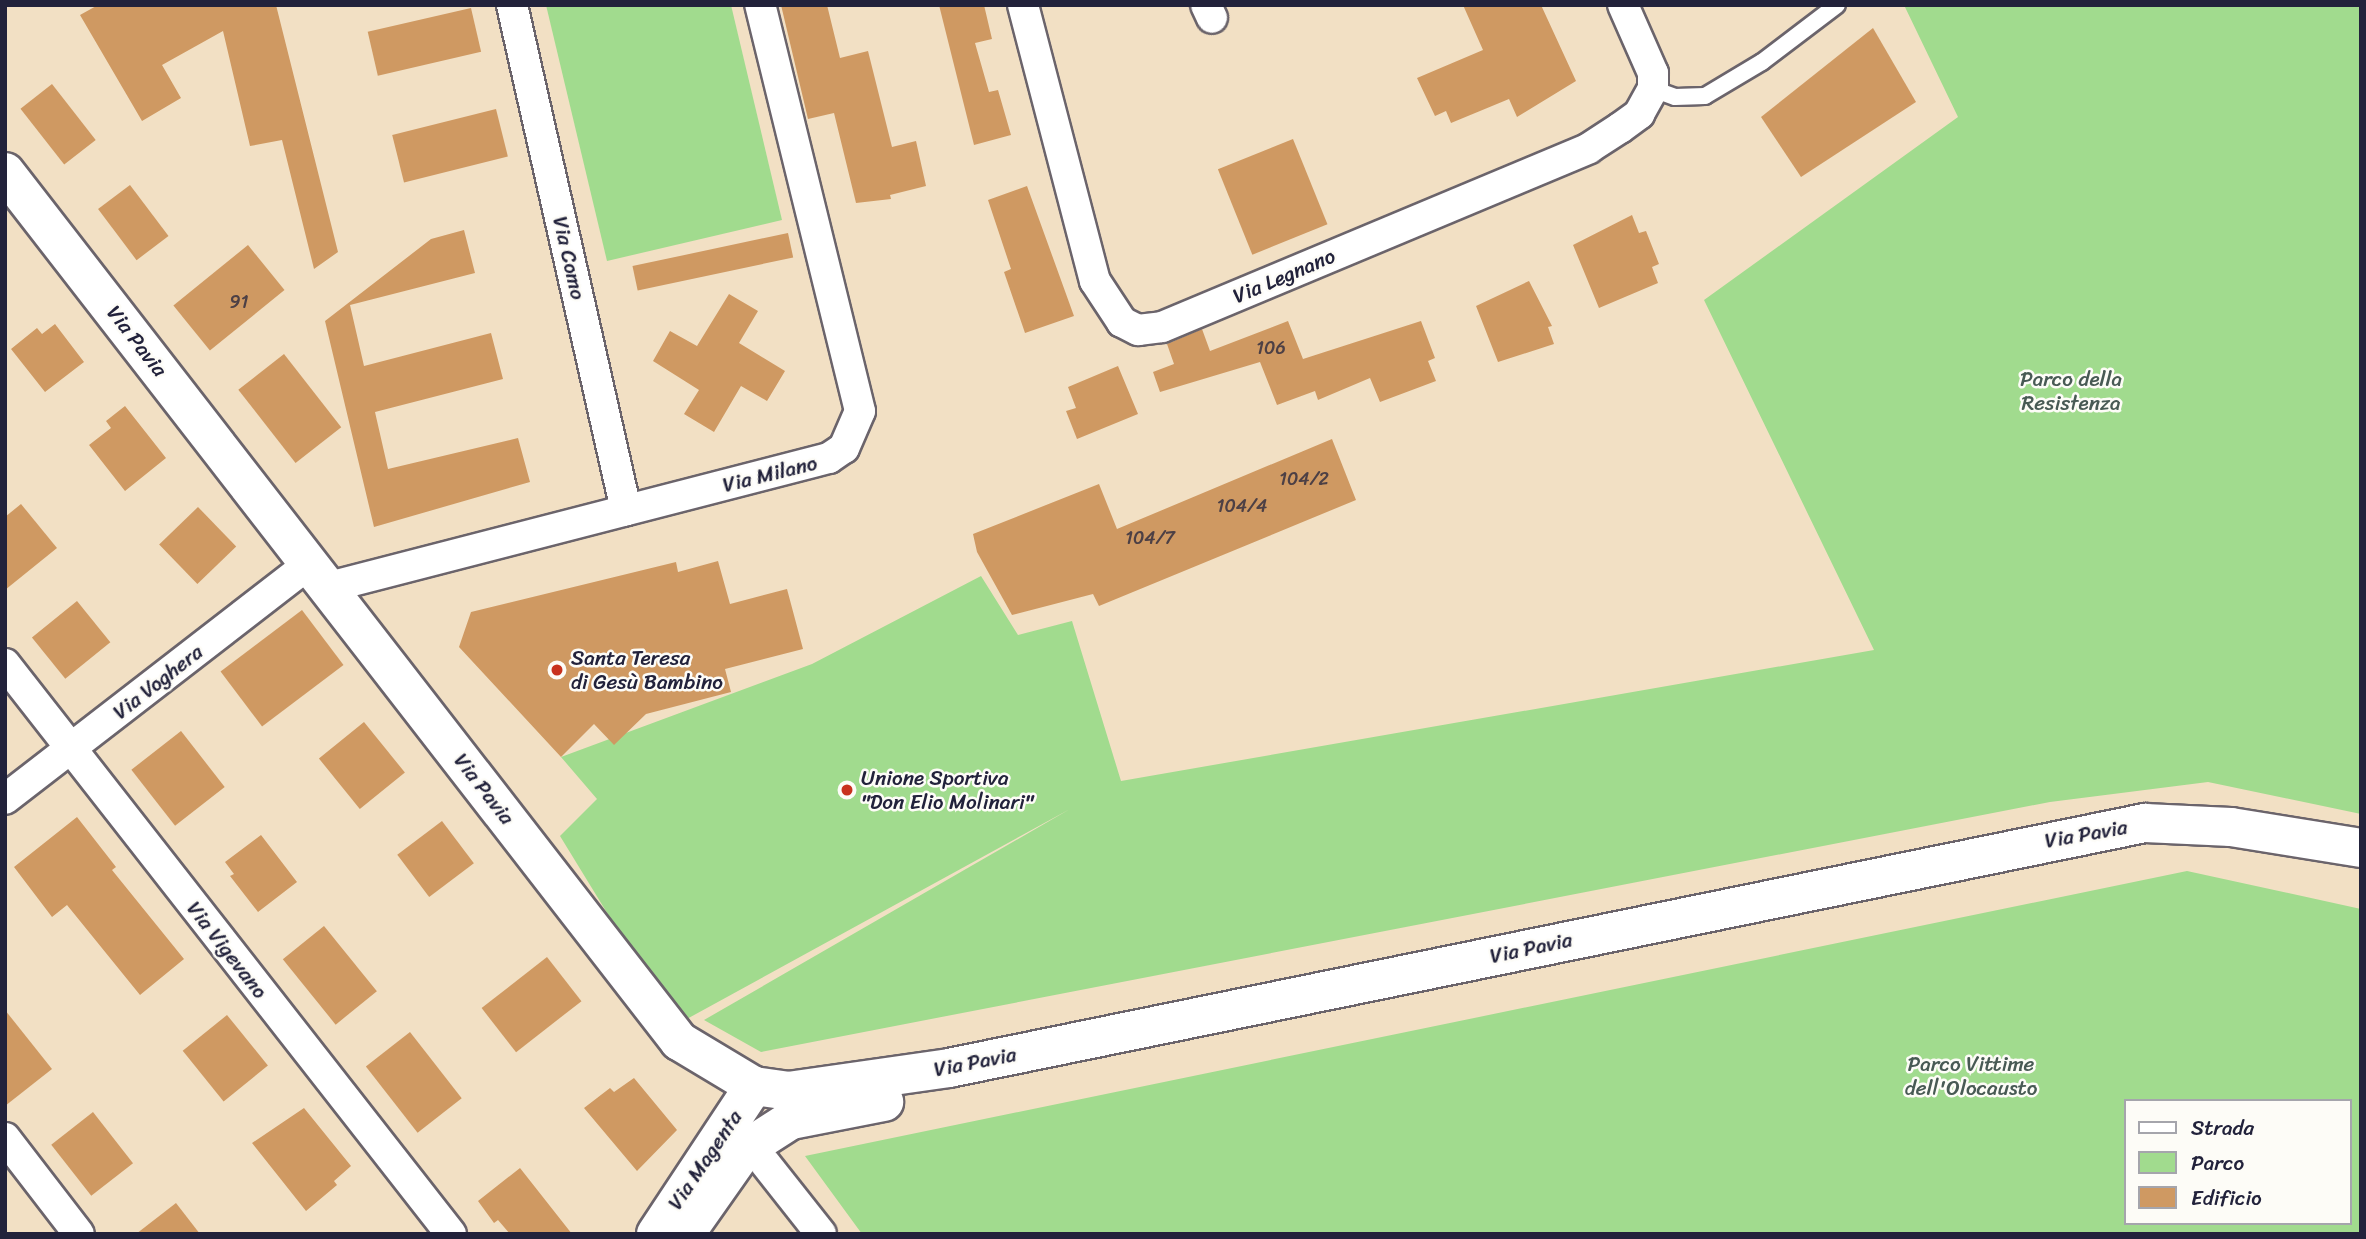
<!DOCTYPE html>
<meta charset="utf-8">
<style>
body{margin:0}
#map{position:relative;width:2366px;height:1239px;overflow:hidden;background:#f2e0c4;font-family:Sriracha,sans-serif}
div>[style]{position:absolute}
.green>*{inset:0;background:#a1db8e}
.building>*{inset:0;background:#cf9962;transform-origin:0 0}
.roads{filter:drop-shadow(2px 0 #6b646b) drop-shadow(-2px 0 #6b646b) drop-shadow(0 2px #6b646b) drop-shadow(0 -2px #6b646b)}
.lane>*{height:16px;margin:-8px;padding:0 8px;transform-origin:8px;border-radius:8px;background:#fff}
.street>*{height:30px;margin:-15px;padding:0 15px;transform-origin:15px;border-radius:15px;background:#fff}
.secondary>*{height:38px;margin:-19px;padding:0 19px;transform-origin:19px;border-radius:19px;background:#fff}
.dots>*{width:19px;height:19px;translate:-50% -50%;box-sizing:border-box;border:4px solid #fdfcf7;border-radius:50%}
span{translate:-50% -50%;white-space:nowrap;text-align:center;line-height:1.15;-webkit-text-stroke:5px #fdfcf7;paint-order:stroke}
.number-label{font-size:18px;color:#4d4045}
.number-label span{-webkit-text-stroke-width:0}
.street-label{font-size:21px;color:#22223b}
.park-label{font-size:21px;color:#485a54}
.poi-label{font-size:21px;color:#22223b}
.left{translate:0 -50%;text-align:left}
.frame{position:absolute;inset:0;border:7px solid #22223b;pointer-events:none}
.legend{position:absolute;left:2124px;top:1099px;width:228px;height:126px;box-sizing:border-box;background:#fdfcf7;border:2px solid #a5a5ac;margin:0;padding:9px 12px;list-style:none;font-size:21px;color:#22223b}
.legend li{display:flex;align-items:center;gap:14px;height:35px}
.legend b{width:35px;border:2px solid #a5a5ac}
</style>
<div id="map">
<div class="green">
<div style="clip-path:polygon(546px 5px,731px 5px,782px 220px,607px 261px)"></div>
<div style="clip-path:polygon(1904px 5px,2361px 5px,2361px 814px,2208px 782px,2050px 802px,761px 1052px,704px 1020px,1070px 809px,685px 1020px,620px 934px,560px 836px,597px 799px,561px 757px,812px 664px,981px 576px,1018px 635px,1072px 621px,1121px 781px,1874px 650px,1704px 300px,1958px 117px)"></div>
<div style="clip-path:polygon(evenodd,2187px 871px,2361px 909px,2361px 1234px,862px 1234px,805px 1156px,2187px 871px,2126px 1101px,2350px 1101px,2350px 1223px,2126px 1223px,2126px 1101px)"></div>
</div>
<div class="building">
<div style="clip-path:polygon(98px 5px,276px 5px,338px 252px,314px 269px,282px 140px,250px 146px,223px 31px,162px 65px,181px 98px,142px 121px,80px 15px)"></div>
<div style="clip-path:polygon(781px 5px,827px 5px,840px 58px,868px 51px,892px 147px,916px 141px,926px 186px,890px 195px,891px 199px,856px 203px,834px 113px,808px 119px)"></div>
<div style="clip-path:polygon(939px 5px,984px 5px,992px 39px,975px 43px,989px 92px,998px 90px,1011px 135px,974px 145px)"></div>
<div style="clip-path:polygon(1463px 5px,1541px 5px,1576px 81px,1517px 117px,1509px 99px,1451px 123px,1446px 111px,1435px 116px,1417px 78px,1483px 50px)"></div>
<div style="left:471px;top:8px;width:45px;height:106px;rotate:77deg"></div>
<div style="clip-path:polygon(1873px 28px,1916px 102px,1801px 177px,1761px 117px)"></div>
<div style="left:52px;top:84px;width:71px;height:40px;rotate:52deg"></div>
<div style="left:496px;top:109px;width:49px;height:107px;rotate:76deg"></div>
<div style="left:1293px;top:139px;width:92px;height:81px;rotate:68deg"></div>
<div style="left:130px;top:185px;width:64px;height:40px;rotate:53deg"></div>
<div style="clip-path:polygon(1027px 186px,1074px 316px,1025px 333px,1004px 272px,1011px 269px,988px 200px)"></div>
<div style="clip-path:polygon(1632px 215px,1639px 233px,1646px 231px,1659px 264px,1652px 267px,1658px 283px,1599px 308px,1573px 245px)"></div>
<div style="clip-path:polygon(464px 230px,475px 273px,350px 305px,364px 366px,491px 333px,503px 379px,375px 412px,388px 469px,518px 438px,530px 482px,374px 527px,325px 321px,431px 239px)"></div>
<div style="left:788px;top:233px;width:25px;height:159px;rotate:78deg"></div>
<div style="left:248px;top:245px;width:58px;height:96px;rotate:51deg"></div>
<div style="clip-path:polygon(1529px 281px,1552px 326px,1548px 327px,1554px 344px,1498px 362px,1476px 306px)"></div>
<div style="clip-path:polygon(729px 294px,758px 311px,739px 343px,785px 371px,767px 401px,741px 386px,714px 432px,684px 414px,699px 390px,653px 361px,670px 331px,697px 346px)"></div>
<div style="clip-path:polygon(1288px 321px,1303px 359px,1421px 321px,1435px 358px,1428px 361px,1436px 381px,1380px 402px,1370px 378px,1318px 400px,1315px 391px,1277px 405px,1260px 362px,1160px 392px,1153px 372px,1174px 364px,1167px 344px,1202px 329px,1210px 351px)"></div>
<div style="clip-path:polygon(55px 324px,84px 362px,45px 392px,11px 349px,37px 328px,42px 334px)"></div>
<div style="left:284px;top:354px;width:93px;height:58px;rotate:52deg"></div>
<div style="clip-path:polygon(1118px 366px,1138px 414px,1077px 439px,1066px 411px,1076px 408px,1068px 387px)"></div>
<div style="clip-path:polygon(125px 406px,166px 458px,125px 491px,89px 445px,111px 428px,106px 421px)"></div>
<div style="clip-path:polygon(1332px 439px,1356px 500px,1099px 606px,1093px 594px,1012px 615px,977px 552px,973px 534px,1099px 484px,1117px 529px)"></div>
<div style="clip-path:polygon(21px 504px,57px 548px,5px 590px,5px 517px)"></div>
<div style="left:198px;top:507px;width:55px;height:54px;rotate:46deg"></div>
<div style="clip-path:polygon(718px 561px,730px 604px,787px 589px,803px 649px,725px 669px,731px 692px,646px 714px,614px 745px,594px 724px,561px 757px,459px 647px,471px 612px,676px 562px,678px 572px)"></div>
<div style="left:77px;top:601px;width:53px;height:58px;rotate:51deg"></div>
<div style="left:302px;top:610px;width:69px;height:102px;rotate:53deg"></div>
<div style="left:364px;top:722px;width:65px;height:58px;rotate:51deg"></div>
<div style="left:181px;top:731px;width:71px;height:63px;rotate:52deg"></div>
<div style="clip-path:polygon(77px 817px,116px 867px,112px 870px,184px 959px,140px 995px,67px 905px,52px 917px,14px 867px)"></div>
<div style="left:442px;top:821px;width:53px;height:56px;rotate:53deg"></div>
<div style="clip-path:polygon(261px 835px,297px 882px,258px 912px,230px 876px,234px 874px,225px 862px)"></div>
<div style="left:324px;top:926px;width:84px;height:53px;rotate:51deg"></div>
<div style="left:547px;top:957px;width:56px;height:83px;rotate:52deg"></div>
<div style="clip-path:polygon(5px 1010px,52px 1069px,5px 1106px)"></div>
<div style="left:227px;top:1015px;width:65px;height:57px;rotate:51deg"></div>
<div style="left:410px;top:1032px;width:84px;height:56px;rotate:52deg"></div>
<div style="clip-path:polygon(634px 1078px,677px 1130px,637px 1171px,584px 1108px,610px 1088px,614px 1092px)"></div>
<div style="clip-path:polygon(304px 1108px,351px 1166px,334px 1181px,337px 1185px,306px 1211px,252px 1143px)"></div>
<div style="left:93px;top:1112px;width:65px;height:53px;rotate:52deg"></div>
<div style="clip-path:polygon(520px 1168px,572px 1234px,510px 1234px,498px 1220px,494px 1223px,478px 1201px)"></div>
<div style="clip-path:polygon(176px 1203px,200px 1234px,136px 1234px)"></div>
</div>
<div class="roads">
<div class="lane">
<div style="left:1653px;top:89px;width:23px;rotate:20deg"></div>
<div style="left:1675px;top:97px;width:30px;rotate:-2deg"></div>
<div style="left:1705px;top:96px;width:66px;rotate:-30.8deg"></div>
<div style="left:1762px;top:62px;width:94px;rotate:-37.2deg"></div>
</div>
<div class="street">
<div style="left:512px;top:5px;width:518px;rotate:77.28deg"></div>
<div style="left:1023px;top:5px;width:285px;rotate:75.4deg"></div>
<div style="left:1095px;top:281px;width:49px;rotate:56.6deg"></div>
<div style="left:1122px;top:322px;width:18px;rotate:27deg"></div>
<div style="left:1138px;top:330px;width:24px;rotate:-7deg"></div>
<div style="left:1162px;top:327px;width:463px;rotate:-22.7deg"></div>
<div style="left:1589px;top:148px;width:37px;rotate:-33deg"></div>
<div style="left:1620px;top:128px;width:24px;rotate:-36deg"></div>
<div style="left:1639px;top:114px;width:29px;rotate:-61deg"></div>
<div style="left:1653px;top:89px;width:16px;rotate:-90deg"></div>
<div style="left:1653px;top:73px;width:74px;rotate:-113.8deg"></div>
<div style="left:1206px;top:5px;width:14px;rotate:65deg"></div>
<div style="left:329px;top:587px;width:516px;rotate:-14.47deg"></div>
<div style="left:829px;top:458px;width:18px;rotate:-34deg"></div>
<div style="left:844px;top:448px;width:40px;rotate:-66.6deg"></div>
<div style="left:860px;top:411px;width:418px;rotate:-103.8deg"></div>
<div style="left:5px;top:664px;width:724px;rotate:51.96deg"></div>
<div style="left:5px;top:799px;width:386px;rotate:-37.7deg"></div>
<div style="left:5px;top:1138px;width:121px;rotate:52.4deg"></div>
<div style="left:765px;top:1163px;width:90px;rotate:51.7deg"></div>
</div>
<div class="secondary">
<div style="left:5px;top:172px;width:1100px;rotate:52.2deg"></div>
<div style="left:679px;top:1041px;width:87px;rotate:31deg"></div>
<div style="left:754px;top:1086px;width:34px;rotate:8deg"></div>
<div style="left:788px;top:1091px;width:163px;rotate:-8.1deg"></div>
<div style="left:949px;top:1068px;width:1221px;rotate:-11.58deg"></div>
<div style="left:2145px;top:823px;width:86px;rotate:2.7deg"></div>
<div style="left:2231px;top:827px;width:132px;rotate:9.2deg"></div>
<div style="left:656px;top:1234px;width:178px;rotate:-56.5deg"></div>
<div style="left:685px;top:1234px;width:103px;rotate:-54.9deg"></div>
<div style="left:744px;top:1150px;width:56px;rotate:-32.6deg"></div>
<div style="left:791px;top:1120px;width:95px;rotate:-11deg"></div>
</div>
</div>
<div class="dots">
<div style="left:557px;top:670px;background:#c8321e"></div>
<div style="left:847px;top:790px;background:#c8321e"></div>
</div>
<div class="number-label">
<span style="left:239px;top:302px">91</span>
<span style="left:1271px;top:348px">106</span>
<span style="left:1304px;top:479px">104/2</span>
<span style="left:1242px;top:506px">104/4</span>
<span style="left:1150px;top:538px">104/7</span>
</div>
<div class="street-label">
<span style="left:569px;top:258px;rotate:77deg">Via Como</span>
<span style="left:1284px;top:276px;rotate:-23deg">Via Legnano</span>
<span style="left:137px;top:341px;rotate:52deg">Via Pavia</span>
<span style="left:770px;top:474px;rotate:-14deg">Via Milano</span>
<span style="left:158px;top:682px;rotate:-38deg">Via Voghera</span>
<span style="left:484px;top:789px;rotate:52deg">Via Pavia</span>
<span style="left:2086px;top:834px;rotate:-10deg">Via Pavia</span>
<span style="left:1531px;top:948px;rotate:-12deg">Via Pavia</span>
<span style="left:227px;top:950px;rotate:52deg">Via Vigevano</span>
<span style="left:975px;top:1062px;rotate:-11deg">Via Pavia</span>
<span style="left:705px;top:1160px;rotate:-56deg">Via Magenta</span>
</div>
<div class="park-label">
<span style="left:2071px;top:391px">Parco della<br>Resistenza</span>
<span style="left:1971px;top:1076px">Parco Vittime<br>dell'Olocausto</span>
</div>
<div class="poi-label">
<span class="left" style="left:571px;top:670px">Santa Teresa<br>di Gesù Bambino</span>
<span class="left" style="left:861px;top:790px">Unione Sportiva<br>"Don Elio Molinari"</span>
</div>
<div class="frame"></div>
<ul class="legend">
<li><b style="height:9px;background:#fff"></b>Strada</li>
<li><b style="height:19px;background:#a1db8e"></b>Parco</li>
<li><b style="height:19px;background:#cf9962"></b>Edificio</li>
</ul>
</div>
